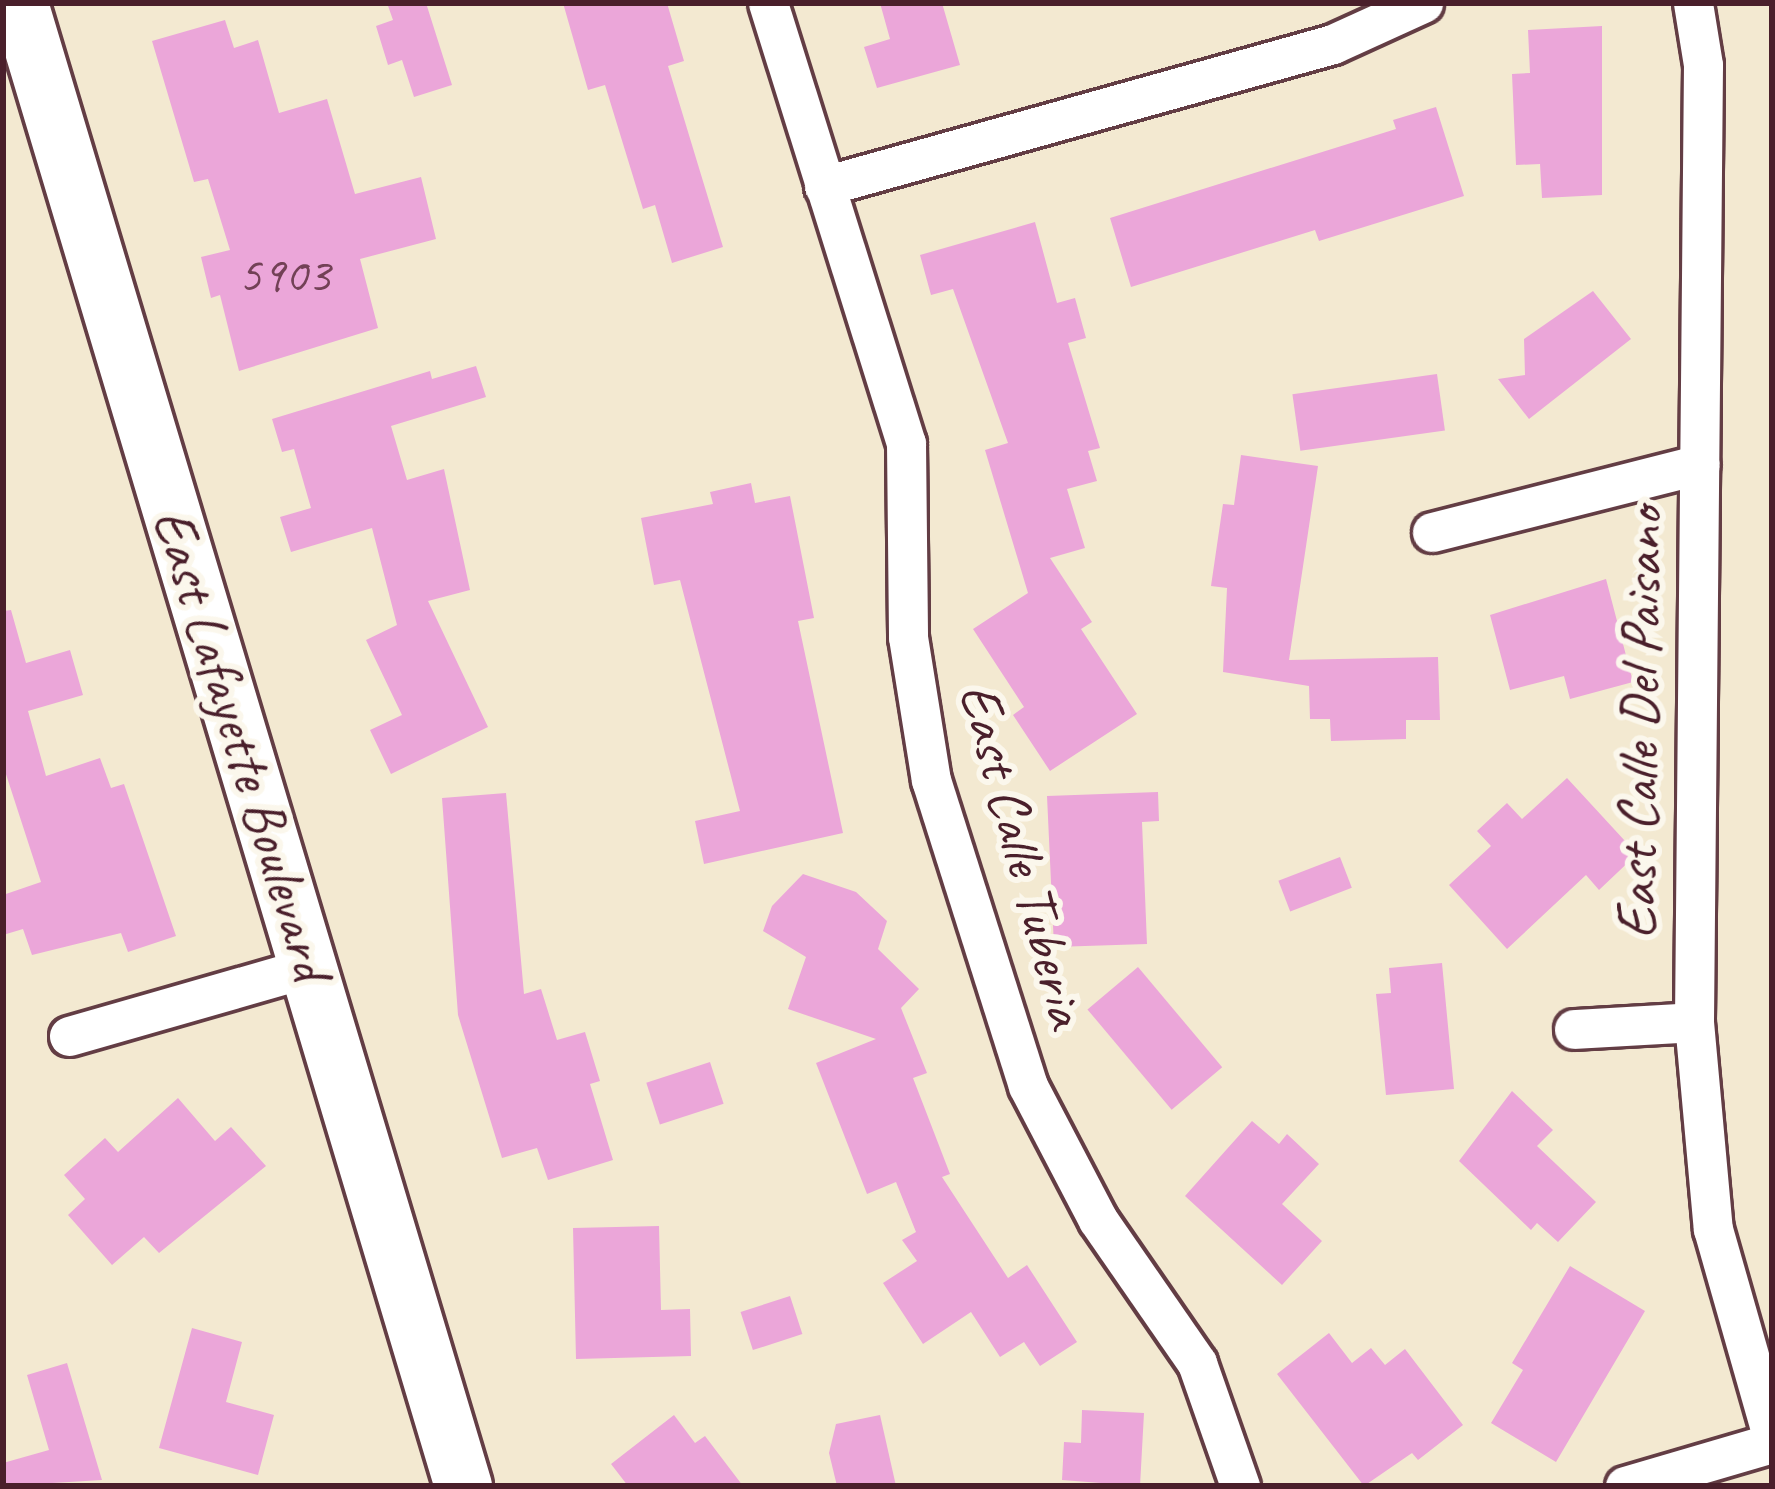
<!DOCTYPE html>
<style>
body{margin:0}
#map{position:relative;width:1775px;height:1489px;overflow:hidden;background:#f3e9d1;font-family:Caveat,sans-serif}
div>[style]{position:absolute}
.building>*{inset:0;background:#eba6d9;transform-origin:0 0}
.roads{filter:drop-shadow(3px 0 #633d44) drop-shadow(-3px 0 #633d44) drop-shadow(0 3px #633d44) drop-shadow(0 -3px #633d44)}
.street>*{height:39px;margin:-19.5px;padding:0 19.5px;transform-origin:19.5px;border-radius:19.5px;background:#fff}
.secondary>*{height:57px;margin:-28.5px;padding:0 28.5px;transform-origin:28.5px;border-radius:28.5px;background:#fff}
span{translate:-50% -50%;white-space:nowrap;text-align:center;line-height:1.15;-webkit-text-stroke:12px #fbf7ec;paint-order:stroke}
.number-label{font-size:51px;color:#724156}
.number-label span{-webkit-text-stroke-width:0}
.street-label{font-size:57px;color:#4a1f2b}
.frame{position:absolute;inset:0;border:6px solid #4a1f2b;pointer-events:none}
</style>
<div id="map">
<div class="building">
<div style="clip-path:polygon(387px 3px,426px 3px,452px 85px,414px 97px,402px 60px,388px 65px,376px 26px,393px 20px)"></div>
<div style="clip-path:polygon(563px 3px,667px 3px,684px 61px,668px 66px,723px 247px,672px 263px,655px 205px,643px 209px,605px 85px,588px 90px)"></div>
<div style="clip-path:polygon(880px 3px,942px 3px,960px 65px,877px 88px,864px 47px,890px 39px)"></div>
<div style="clip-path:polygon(225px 20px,234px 48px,258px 40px,279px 113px,327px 99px,355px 194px,421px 177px,436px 239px,360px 259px,378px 328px,239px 371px,220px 295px,211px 298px,201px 257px,230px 250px,208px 179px,194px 182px,152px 41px)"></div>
<div style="clip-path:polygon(1602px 26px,1602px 195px,1542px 198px,1540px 164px,1516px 165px,1512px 74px,1530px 73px,1528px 30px)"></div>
<div style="clip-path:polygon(1436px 107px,1464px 196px,1319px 241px,1315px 230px,1131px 287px,1110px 218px,1396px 129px,1393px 120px)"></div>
<div style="clip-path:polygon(1035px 222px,1057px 303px,1075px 298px,1086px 338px,1068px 343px,1100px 448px,1088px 451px,1097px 481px,1067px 489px,1085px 548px,1050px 558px,1092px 622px,1081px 629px,1137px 714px,1050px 771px,1013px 715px,1024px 707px,973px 629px,1028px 593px,985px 450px,1008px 443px,953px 289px,931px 295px,920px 255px)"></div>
<div style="clip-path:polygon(1593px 291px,1631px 339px,1529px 419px,1498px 379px,1525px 375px,1524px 339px)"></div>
<div style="clip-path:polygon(476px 366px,486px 397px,391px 426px,407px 480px,444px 469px,470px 590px,428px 601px,488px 727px,391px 774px,370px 730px,402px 715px,366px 640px,397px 625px,372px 528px,291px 552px,280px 517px,311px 508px,294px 449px,282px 452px,272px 419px,430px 371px,432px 379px)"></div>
<div style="left:1437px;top:374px;width:57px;height:146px;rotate:82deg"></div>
<div style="clip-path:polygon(1241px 455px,1318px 466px,1289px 660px,1438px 657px,1440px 720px,1406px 720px,1406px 739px,1331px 741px,1330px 719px,1310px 719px,1309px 686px,1223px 672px,1227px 588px,1211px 586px,1223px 504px,1234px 505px)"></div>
<div style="clip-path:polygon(751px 483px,755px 503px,790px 496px,814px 618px,798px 621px,843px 833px,704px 864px,695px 821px,740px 811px,680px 580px,654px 585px,641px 518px,713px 504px,710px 492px)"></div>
<div style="clip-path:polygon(1606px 579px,1633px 682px,1570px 699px,1564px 676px,1510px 690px,1490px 615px)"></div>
<div style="clip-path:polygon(11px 610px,26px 663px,70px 650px,83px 695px,28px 711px,46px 776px,100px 758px,111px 788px,124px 784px,176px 936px,128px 952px,121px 933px,32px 955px,23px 929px,3px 935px,3px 895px,41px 882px,3px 765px,3px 611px)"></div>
<div style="clip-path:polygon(1567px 778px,1637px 854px,1599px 890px,1586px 875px,1507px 949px,1449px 885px,1491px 846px,1477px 831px,1507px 803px,1522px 819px)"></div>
<div style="clip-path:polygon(1158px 792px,1159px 821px,1142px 822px,1147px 944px,1054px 947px,1047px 796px)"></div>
<div style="clip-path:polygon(506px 793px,524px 994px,541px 989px,557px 1040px,585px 1032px,600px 1081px,590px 1084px,613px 1160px,548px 1180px,537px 1148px,502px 1158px,458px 1015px,442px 798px)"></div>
<div style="left:1340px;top:857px;width:33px;height:66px;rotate:69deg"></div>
<div style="clip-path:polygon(803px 874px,856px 892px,887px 921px,878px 949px,919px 989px,901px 1008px,927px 1073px,913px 1078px,950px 1174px,942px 1177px,1008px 1278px,1027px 1265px,1077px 1342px,1040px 1366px,1024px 1342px,1000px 1357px,971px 1312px,923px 1344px,883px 1283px,917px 1261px,902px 1240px,916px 1232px,896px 1182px,867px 1194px,816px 1063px,876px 1039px,788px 1009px,806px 957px,763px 931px,772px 906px)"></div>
<div style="clip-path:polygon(1442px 963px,1454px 1089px,1386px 1095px,1376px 994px,1391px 993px,1389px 968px)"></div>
<div style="left:1138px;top:967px;width:131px;height:66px;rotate:50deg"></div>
<div style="left:710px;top:1062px;width:44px;height:67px;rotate:72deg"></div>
<div style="clip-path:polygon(1512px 1091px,1553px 1130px,1537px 1146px,1596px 1202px,1558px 1242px,1537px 1223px,1531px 1230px,1459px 1161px)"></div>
<div style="clip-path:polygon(178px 1098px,215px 1141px,231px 1127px,266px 1166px,159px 1253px,144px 1237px,112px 1265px,68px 1215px,85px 1199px,64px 1175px,105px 1138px,118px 1152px)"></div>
<div style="clip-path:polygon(1252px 1121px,1279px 1144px,1287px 1134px,1319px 1164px,1282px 1204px,1322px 1241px,1282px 1285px,1185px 1196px)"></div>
<div style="clip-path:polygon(659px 1226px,661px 1310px,690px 1309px,691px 1356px,576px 1359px,573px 1228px)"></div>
<div style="clip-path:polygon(1570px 1266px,1645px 1311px,1556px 1462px,1491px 1423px,1523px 1370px,1512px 1363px)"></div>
<div style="left:790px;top:1296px;width:40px;height:52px;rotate:72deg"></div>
<div style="clip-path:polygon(192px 1328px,242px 1342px,226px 1402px,274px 1415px,258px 1475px,159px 1448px)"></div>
<div style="clip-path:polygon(1329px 1333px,1352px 1363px,1371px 1348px,1385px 1365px,1405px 1349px,1463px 1425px,1418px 1460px,1412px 1453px,1364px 1486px,1277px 1374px)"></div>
<div style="clip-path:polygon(67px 1363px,102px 1480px,3px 1486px,3px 1463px,49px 1450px,27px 1375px)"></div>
<div style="clip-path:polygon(1082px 1410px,1144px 1413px,1140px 1486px,1062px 1480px,1064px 1442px,1081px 1443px)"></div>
<div style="clip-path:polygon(674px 1415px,695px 1443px,705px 1436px,743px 1486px,628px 1486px,611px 1464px)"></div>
<div style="clip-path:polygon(880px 1415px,896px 1486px,837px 1486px,829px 1453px,836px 1424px)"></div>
</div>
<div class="roads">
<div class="street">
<div style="left:768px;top:3px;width:461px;rotate:72.6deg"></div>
<div style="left:906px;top:443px;width:194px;rotate:89.4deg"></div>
<div style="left:908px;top:637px;width:145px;rotate:80.9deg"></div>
<div style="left:931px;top:780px;width:321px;rotate:72.4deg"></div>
<div style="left:1028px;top:1086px;width:151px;rotate:62.4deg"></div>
<div style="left:1098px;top:1220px;width:174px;rotate:55.3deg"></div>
<div style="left:1197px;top:1363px;width:130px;rotate:70.7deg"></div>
<div style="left:1693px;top:3px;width:63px;rotate:80.8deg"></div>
<div style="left:1703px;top:65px;width:957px;rotate:90.54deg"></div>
<div style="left:1694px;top:1022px;width:208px;rotate:84.8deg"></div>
<div style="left:1713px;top:1229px;width:215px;rotate:74.1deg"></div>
<div style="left:824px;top:186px;width:528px;rotate:-15.59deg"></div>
<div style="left:1333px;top:44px;width:99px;rotate:-24.5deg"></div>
<div style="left:1432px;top:532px;width:276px;rotate:-14.2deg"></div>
<div style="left:1574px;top:1029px;width:120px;rotate:-3.3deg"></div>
<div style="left:69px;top:1036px;width:251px;rotate:-16deg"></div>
<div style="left:1625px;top:1486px;width:153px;rotate:-16.3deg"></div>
</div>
<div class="secondary">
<div style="left:19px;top:3px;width:1548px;rotate:73.33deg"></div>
</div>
</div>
<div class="number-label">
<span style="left:284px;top:274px">5903</span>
</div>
<div class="street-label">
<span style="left:1640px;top:723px;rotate:-89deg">East Calle Del Paisano</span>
<span style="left:242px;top:744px;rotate:73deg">East Lafayette Boulevard</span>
<span style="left:1023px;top:855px;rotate:75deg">East Calle Tuberia</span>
</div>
<div class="frame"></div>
</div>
